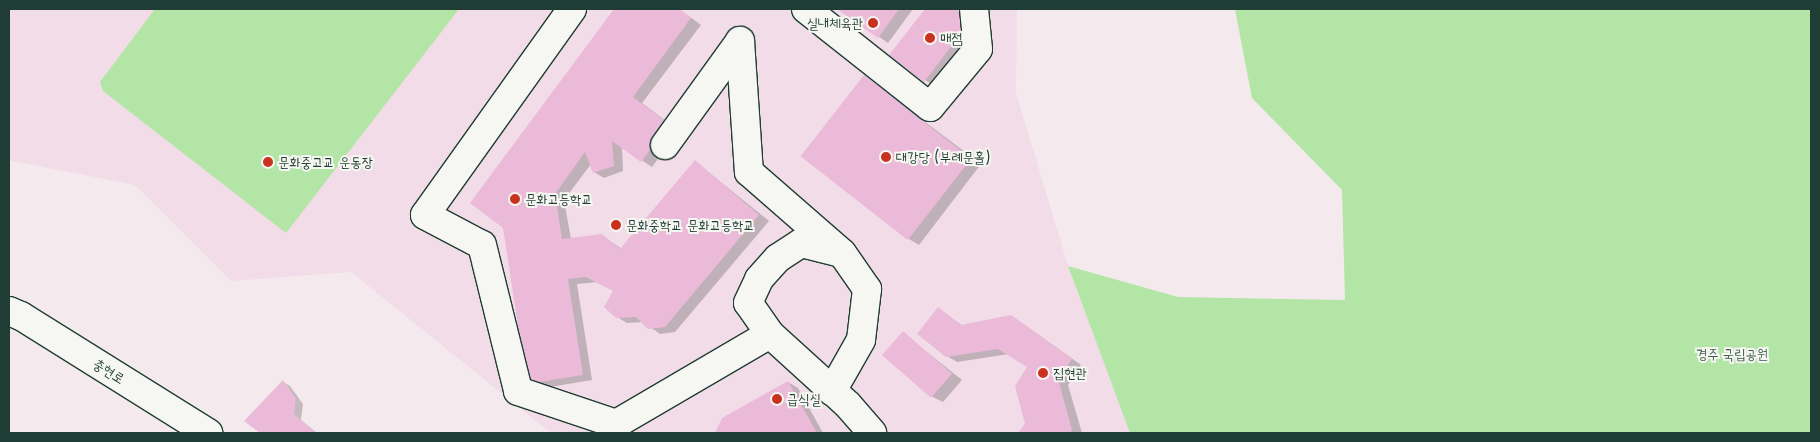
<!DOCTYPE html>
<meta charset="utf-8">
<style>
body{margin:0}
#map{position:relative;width:1820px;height:442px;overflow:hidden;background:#f4eaed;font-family:"Playpen Sans","Poor Story",sans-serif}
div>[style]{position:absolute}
.built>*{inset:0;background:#f1dce7}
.green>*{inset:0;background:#b3e5a6}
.shadow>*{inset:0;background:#0003}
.building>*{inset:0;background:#ebbad9;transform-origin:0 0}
.roads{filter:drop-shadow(1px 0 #1f3d34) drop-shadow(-1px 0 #1f3d34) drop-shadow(0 1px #1f3d34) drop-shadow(0 -1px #1f3d34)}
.minor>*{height:28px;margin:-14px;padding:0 14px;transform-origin:14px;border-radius:14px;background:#f6f6f2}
.dots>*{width:14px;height:14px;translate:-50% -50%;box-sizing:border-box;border:2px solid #f6f6f2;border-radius:50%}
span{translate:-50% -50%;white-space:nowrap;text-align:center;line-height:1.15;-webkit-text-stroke:4px #f6f6f2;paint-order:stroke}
.poi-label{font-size:14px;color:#1f3d34}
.right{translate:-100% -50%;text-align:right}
.left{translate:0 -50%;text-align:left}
.park-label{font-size:14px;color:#3d5f4b}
.street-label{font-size:14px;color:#1f3d34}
.frame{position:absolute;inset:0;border:10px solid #1f3d34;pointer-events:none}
</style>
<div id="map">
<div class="built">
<div style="clip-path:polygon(9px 9px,1017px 9px,1016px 93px,1068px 266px,1130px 433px,551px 433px,351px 272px,231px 281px,135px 185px,9px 160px)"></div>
</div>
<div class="green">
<div style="clip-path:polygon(155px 9px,459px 9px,286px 233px,103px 91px,100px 82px)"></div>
<div style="clip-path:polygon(1235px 9px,1811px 9px,1811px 433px,1130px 433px,1068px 266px,1178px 297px,1345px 300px,1342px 190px,1252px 98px)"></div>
</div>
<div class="shadow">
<div style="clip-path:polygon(616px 9px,679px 9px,701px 25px,642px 103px,679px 131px,652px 167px,622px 147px,623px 171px,604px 178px,594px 172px,591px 164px,564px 200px,571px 239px,601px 235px,622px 249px,696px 162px,769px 221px,675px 332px,660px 334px,643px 322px,627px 323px,617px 317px,615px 291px,598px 282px,577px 284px,592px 380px,538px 389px,528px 383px,504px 227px,472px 203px)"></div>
<div style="clip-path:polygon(839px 9px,913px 9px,888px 43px)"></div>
<div style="clip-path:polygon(927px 9px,955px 9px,980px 28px,935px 87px,891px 55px)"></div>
<div style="clip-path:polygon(864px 76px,981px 164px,919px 245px,909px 239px)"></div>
<div style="clip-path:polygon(938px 309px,963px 326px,1022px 323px,1081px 365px,1068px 385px,1082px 433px,1020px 433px,1027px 424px,1029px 367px,1009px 354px,957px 362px,947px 356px)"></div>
<div style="clip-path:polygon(903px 333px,962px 380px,943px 402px,933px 397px)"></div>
<div style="clip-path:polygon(283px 382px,290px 386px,303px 404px,301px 420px,317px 433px,262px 433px,246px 420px)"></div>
<div style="clip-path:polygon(788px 382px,798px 388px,823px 433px,716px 433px,723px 418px)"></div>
</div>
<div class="building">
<div style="clip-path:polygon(614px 9px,679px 9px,691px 18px,633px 97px,669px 124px,641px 162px,612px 141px,614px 166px,593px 173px,585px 152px,555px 194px,562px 239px,602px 234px,620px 249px,695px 160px,759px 215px,665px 327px,648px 329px,636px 317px,616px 318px,604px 307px,613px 291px,586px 277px,568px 279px,583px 375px,527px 384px,503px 228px,470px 203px)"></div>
<div style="clip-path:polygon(837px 9px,899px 9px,878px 38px)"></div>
<div style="clip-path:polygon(925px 9px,954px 9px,970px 22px,924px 82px,889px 55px)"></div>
<div style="left:864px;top:75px;width:136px;height:103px;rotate:38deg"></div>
<div style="clip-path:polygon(938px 307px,961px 325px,1011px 315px,1072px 359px,1058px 379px,1072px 430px,1070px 433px,1018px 433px,1025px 424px,1015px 386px,1027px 367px,998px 349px,946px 357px,917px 334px)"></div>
<div style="left:903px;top:331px;width:65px;height:32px;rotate:41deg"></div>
<div style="clip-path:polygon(283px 380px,296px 399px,294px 414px,316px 433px,260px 433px,244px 421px)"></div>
<div style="clip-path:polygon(788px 381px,817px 433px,715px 433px,722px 418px)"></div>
</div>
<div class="roads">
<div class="minor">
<div style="left:572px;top:9px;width:253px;rotate:125.5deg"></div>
<div style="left:425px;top:215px;width:64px;rotate:27.8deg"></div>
<div style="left:482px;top:245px;width:150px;rotate:76.1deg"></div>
<div style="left:518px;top:391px;width:103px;rotate:18.6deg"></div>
<div style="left:616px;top:424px;width:178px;rotate:-30.3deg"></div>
<div style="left:770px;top:334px;width:105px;rotate:42.3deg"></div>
<div style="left:848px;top:405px;width:37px;rotate:49deg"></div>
<div style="left:806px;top:9px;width:158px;rotate:38.3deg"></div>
<div style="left:930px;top:107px;width:75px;rotate:-50.4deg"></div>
<div style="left:978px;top:49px;width:40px;rotate:-95.7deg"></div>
<div style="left:740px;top:41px;width:131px;rotate:86.1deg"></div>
<div style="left:749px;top:172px;width:123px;rotate:41.1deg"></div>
<div style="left:842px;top:253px;width:44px;rotate:55.2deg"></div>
<div style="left:867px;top:289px;width:51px;rotate:96.7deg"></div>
<div style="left:861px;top:340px;width:59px;rotate:119.6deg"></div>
<div style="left:665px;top:145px;width:128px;rotate:-54.2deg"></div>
<div style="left:9px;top:311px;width:13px;rotate:23deg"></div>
<div style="left:21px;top:316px;width:221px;rotate:32deg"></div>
<div style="left:770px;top:334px;width:38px;rotate:-125deg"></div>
<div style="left:748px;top:303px;width:26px;rotate:-65deg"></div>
<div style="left:759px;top:279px;width:28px;rotate:-48deg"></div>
<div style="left:778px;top:258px;width:27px;rotate:-33deg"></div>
<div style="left:801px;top:243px;width:38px;rotate:14deg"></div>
</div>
</div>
<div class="dots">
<div style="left:873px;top:23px;background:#c8321e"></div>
<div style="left:930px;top:38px;background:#c8321e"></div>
<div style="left:886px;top:157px;background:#c8321e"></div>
<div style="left:268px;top:162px;background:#c8321e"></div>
<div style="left:515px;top:199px;background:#c8321e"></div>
<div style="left:616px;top:225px;background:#c8321e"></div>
<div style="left:1043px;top:373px;background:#c8321e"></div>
<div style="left:777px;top:399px;background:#c8321e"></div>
</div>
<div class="poi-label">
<span class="right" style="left:863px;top:23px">실내체육관</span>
<span class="left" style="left:940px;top:38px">매점</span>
<span class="left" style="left:896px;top:157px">대강당 (부례문홀)</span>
<span class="left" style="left:278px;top:162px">문화중고교 운동장</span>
<span class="left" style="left:525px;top:199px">문화고등학교</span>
<span class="left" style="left:626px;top:225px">문화중학교 문화고등학교</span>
<span class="left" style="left:1053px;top:373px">집현관</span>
<span class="left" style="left:787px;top:399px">급식실</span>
</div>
<div class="park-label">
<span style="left:1732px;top:354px">경주 국립공원</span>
</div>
<div class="street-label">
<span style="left:109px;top:371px;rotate:32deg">충현로</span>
</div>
<div class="frame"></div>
</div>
